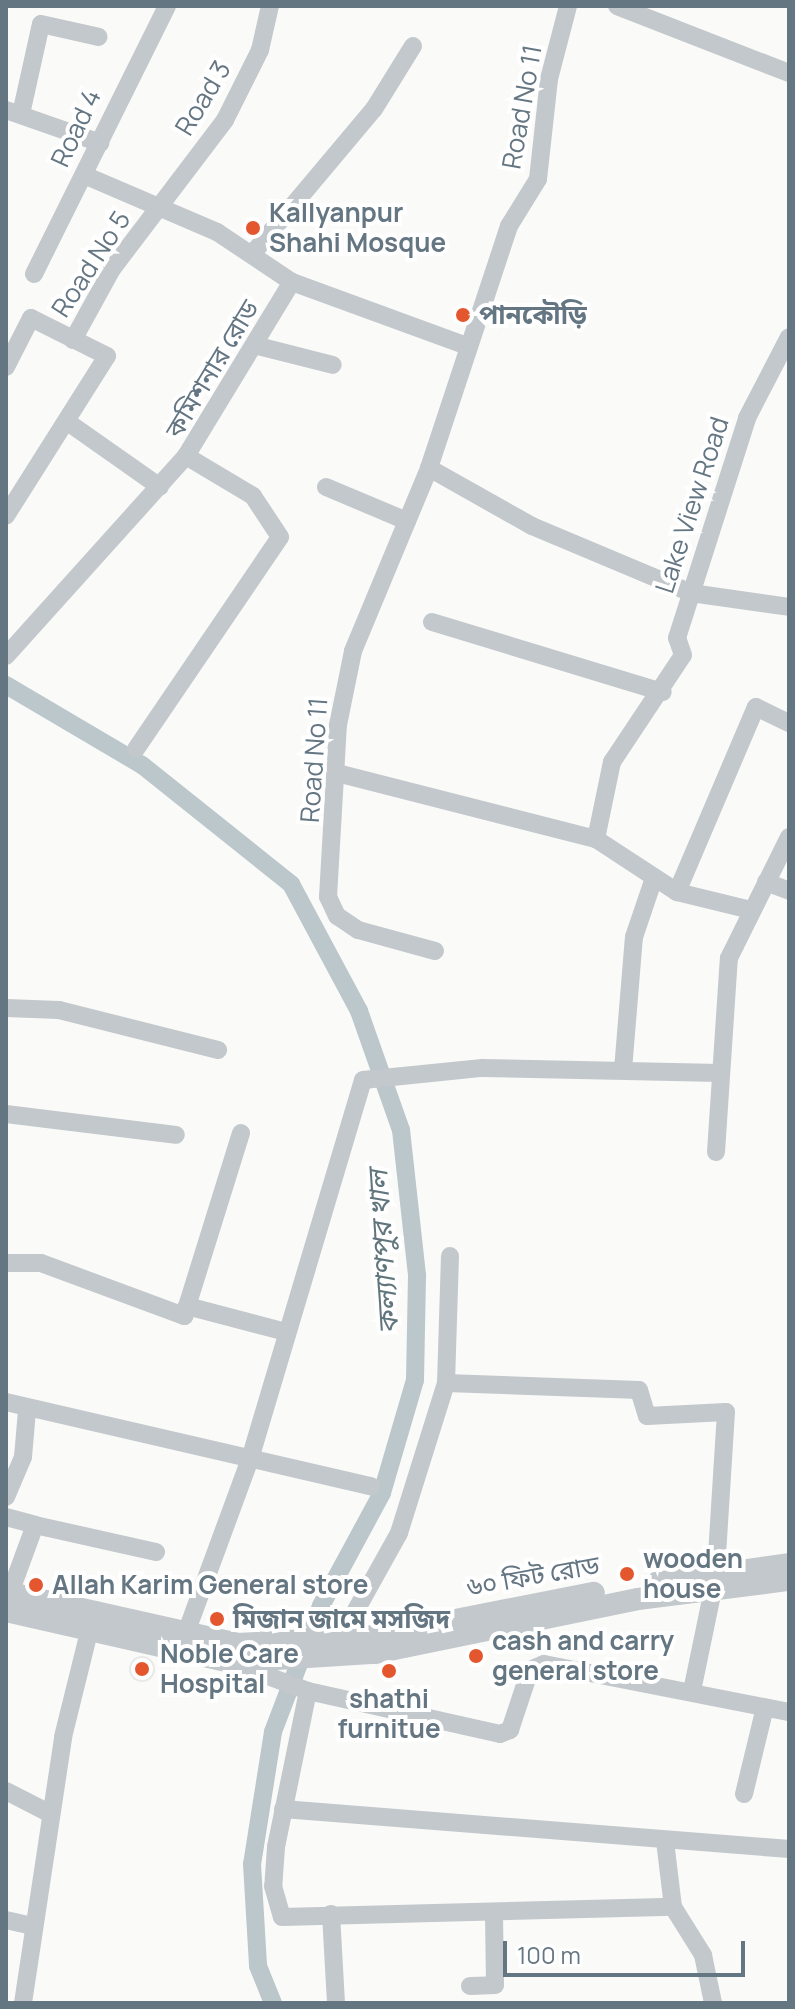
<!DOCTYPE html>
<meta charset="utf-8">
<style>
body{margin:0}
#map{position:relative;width:795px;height:2009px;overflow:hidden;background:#fafaf8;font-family:Manrope,"Noto Sans Bengali",sans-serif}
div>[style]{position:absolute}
.built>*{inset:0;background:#e8e9e9}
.round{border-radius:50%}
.canal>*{height:18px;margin:-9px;padding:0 9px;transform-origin:9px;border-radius:9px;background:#bbc7cb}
.minor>*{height:18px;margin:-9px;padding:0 9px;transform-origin:9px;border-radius:9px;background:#c3c8cc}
.tertiary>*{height:22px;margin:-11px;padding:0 11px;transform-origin:11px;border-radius:11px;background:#c3c8cc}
.dots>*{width:22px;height:22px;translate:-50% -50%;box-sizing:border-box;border:4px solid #fff;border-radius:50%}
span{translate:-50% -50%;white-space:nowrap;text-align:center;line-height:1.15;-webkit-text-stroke:8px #fff;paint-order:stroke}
.street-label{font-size:26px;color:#657683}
.poi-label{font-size:26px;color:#657683;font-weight:700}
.left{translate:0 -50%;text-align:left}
.water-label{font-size:28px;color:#60757c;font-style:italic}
.frame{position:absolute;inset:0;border:8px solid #657683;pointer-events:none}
.scale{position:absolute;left:503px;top:1941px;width:242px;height:36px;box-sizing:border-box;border:4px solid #657683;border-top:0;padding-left:10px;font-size:24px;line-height:28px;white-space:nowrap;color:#657683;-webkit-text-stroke:6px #fff;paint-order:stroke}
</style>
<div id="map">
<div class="built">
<div class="round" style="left:129px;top:1656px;width:26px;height:26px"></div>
</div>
<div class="canal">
<div style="left:6px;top:685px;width:158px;rotate:30.5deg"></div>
<div style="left:142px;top:765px;width:191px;rotate:38.6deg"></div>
<div style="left:291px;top:884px;width:144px;rotate:61.8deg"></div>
<div style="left:359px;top:1011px;width:126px;rotate:70.6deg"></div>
<div style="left:401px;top:1130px;width:147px;rotate:83.7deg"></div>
<div style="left:417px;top:1276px;width:104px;rotate:91.1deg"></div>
<div style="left:415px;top:1380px;width:118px;rotate:106.3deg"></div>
<div style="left:382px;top:1493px;width:128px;rotate:118.4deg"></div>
<div style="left:321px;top:1606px;width:135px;rotate:110.9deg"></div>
<div style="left:273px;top:1732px;width:134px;rotate:99deg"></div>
<div style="left:252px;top:1864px;width:102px;rotate:86.6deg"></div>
<div style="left:258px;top:1966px;width:40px;rotate:68deg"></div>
</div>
<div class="minor">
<div style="left:617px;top:6px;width:185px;rotate:21.3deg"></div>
<div style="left:6px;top:110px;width:100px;rotate:19.3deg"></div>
<div style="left:21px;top:114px;width:92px;rotate:-77.5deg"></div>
<div style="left:41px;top:24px;width:59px;rotate:12.6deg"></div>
<div style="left:84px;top:175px;width:145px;rotate:23.2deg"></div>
<div style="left:217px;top:232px;width:90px;rotate:33.7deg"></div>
<div style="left:292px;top:282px;width:186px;rotate:20.1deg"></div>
<div style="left:253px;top:253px;width:188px;rotate:-50deg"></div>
<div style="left:374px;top:109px;width:74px;rotate:-58.2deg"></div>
<div style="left:34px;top:274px;width:299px;rotate:-63.6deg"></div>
<div style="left:73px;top:340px;width:81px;rotate:-61.2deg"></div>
<div style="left:112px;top:269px;width:187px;rotate:-52.8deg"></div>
<div style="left:225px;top:120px;width:78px;rotate:-63.4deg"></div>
<div style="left:260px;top:50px;width:45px;rotate:-77.2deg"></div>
<div style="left:258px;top:346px;width:77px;rotate:14.2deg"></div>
<div style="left:6px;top:367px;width:55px;rotate:-63deg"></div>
<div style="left:31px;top:318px;width:85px;rotate:26.6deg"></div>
<div style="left:107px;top:356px;width:189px;rotate:122.3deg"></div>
<div style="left:69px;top:423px;width:111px;rotate:35.1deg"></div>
<div style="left:429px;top:468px;width:118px;rotate:29.4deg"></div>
<div style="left:532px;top:526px;width:173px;rotate:22.8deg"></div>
<div style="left:691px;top:593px;width:99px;rotate:8.1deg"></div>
<div style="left:326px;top:487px;width:88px;rotate:22.8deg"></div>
<div style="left:432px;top:622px;width:241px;rotate:16.9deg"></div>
<div style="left:6px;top:656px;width:269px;rotate:-48deg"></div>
<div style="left:186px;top:456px;width:204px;rotate:-58.7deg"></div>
<div style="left:136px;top:749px;width:256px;rotate:-55.8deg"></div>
<div style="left:280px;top:537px;width:49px;rotate:-123.4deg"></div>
<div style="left:253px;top:496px;width:78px;rotate:-149.2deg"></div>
<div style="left:337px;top:773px;width:267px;rotate:14.3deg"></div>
<div style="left:596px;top:839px;width:97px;rotate:33.2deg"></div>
<div style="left:677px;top:892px;width:76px;rotate:13.7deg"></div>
<div style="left:596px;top:839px;width:79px;rotate:-78.3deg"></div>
<div style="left:612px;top:762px;width:128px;rotate:-56.4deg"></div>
<div style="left:683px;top:655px;width:18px;rotate:-109deg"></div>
<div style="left:677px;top:638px;width:231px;rotate:-72.3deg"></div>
<div style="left:747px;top:418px;width:91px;rotate:-62.6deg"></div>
<div style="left:766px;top:882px;width:25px;rotate:21deg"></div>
<div style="left:677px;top:892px;width:201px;rotate:-66.9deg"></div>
<div style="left:756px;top:707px;width:37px;rotate:26deg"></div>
<div style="left:435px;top:951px;width:80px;rotate:-164.7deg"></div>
<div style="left:358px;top:930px;width:25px;rotate:-146deg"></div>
<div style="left:337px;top:916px;width:21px;rotate:-115deg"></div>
<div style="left:328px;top:897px;width:172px;rotate:-86.7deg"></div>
<div style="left:338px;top:725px;width:76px;rotate:-78.5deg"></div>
<div style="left:353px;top:651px;width:198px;rotate:-67.4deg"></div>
<div style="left:429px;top:468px;width:255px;rotate:-71.7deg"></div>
<div style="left:509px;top:226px;width:55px;rotate:-58.3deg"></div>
<div style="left:538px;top:179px;width:101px;rotate:-83.7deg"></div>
<div style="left:549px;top:79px;width:75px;rotate:-75.4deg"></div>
<div style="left:6px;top:1008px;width:53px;rotate:2.2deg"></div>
<div style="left:59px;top:1010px;width:164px;rotate:14.1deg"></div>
<div style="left:623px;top:1070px;width:133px;rotate:-85.3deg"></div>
<div style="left:634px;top:937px;width:59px;rotate:-71.3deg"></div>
<div style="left:6px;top:1114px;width:171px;rotate:7deg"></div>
<div style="left:241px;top:1133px;width:181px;rotate:107.3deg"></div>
<div style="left:187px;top:1306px;width:102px;rotate:14.7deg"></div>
<div style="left:716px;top:1152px;width:194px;rotate:-86.2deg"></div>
<div style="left:729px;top:958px;width:135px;rotate:-63.6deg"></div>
<div style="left:6px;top:1263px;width:35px"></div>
<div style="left:41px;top:1263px;width:153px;rotate:20.3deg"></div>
<div style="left:184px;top:1316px;width:10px;rotate:-73deg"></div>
<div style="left:446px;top:1383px;width:127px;rotate:-88.2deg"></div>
<div style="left:6px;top:1402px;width:375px;rotate:13deg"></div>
<div style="left:6px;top:1497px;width:43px;rotate:-67deg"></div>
<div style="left:23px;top:1457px;width:47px;rotate:-85.1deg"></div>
<div style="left:6px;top:1517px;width:30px;rotate:15deg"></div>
<div style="left:35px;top:1525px;width:72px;rotate:110.2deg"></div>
<div style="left:35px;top:1525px;width:124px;rotate:12.6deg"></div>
<div style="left:186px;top:1633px;width:185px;rotate:-69.8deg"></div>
<div style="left:250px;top:1459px;width:395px;rotate:-73.4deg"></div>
<div style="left:363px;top:1080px;width:120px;rotate:-5.8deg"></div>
<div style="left:482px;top:1068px;width:238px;rotate:1.2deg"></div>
<div style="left:340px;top:1639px;width:121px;rotate:-60.9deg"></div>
<div style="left:399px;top:1533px;width:157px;rotate:-72.6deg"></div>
<div style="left:446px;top:1383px;width:193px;rotate:2.1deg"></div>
<div style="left:639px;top:1390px;width:27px;rotate:73deg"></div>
<div style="left:647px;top:1416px;width:79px;rotate:-2.9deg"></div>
<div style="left:726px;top:1412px;width:161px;rotate:93.6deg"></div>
<div style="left:230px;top:1662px;width:83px;rotate:20.4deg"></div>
<div style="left:308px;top:1691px;width:197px;rotate:12.6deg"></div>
<div style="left:500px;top:1734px;width:11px;rotate:-22deg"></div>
<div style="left:510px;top:1730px;width:63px;rotate:-71.6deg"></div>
<div style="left:530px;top:1670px;width:15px;rotate:-23deg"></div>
<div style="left:544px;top:1664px;width:250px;rotate:11.1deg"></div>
<div style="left:308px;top:1691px;width:159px;rotate:101.6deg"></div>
<div style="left:276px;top:1847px;width:39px;rotate:94deg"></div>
<div style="left:273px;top:1886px;width:32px;rotate:74deg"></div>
<div style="left:282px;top:1917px;width:391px;rotate:-1.5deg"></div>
<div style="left:673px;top:1907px;width:66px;rotate:-96.9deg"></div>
<div style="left:692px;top:1691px;width:103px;rotate:-78.3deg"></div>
<div style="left:6px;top:1791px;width:48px;rotate:27.1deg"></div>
<div style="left:744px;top:1794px;width:89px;rotate:-76.4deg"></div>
<div style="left:283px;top:1809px;width:508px;rotate:4.52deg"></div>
<div style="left:673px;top:1907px;width:57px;rotate:58deg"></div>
<div style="left:703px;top:1955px;width:49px;rotate:78.2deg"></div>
<div style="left:331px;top:1914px;width:89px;rotate:86.8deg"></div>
<div style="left:6px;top:1920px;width:27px;rotate:13deg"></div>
<div style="left:470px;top:1986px;width:25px;rotate:-2deg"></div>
<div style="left:495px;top:1985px;width:73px;rotate:-90.8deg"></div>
<div style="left:23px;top:2003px;width:269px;rotate:-81.4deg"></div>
<div style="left:63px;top:1737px;width:108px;rotate:-76.1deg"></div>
</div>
<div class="tertiary">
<div style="left:656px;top:1583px;width:134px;rotate:-8.1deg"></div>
<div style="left:6px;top:1592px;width:238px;rotate:12.6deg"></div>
<div style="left:238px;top:1644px;width:136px;rotate:-3.4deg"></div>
<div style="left:374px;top:1636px;width:224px;rotate:-11.1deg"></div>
<div style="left:6px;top:1611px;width:230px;rotate:12.8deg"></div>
<div style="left:230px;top:1662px;width:145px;rotate:-3.6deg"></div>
<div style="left:375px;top:1653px;width:268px;rotate:-11.6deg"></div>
<div style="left:638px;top:1599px;width:152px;rotate:-7.2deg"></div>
</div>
<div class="dots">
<div style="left:253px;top:228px;background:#e4572e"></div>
<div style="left:463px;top:315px;background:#e4572e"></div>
<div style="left:627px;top:1574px;background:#e4572e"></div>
<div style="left:36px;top:1585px;background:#e4572e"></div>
<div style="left:217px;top:1619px;background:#e4572e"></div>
<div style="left:476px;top:1656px;background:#e4572e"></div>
<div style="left:142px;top:1669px;background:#e4572e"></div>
<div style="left:389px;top:1671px;background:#e4572e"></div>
</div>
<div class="street-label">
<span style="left:203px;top:98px;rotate:-59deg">Road 3</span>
<span style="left:522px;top:107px;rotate:-80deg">Road No 11</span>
<span style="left:76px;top:128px;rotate:-65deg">Road 4</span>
<span style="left:91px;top:264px;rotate:-57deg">Road No 5</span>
<span style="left:212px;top:369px;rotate:-59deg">কমিশনার রোড</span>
<span style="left:692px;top:505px;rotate:-72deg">Lake View Road</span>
<span style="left:314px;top:760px;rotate:-86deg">Road No 11</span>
<span style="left:533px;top:1576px;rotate:-10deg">৬০ ফিট রোড</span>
</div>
<div class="poi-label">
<span class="left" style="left:269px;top:228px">Kallyanpur<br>Shahi Mosque</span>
<span class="left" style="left:479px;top:315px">পানকৌড়ি</span>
<span class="left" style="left:643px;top:1574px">wooden<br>house</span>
<span class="left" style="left:52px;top:1585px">Allah Karim General store</span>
<span class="left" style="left:233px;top:1619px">মিজান জামে মসজিদ</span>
<span class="left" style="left:492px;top:1656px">cash and carry<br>general store</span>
<span class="left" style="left:160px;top:1669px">Noble Care<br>Hospital</span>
<span style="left:389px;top:1714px">shathi<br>furnitue</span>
</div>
<div class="water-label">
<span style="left:382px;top:1252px;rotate:-94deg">কল্যাণপুর খাল</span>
</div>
<div class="frame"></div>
<div class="scale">100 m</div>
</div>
